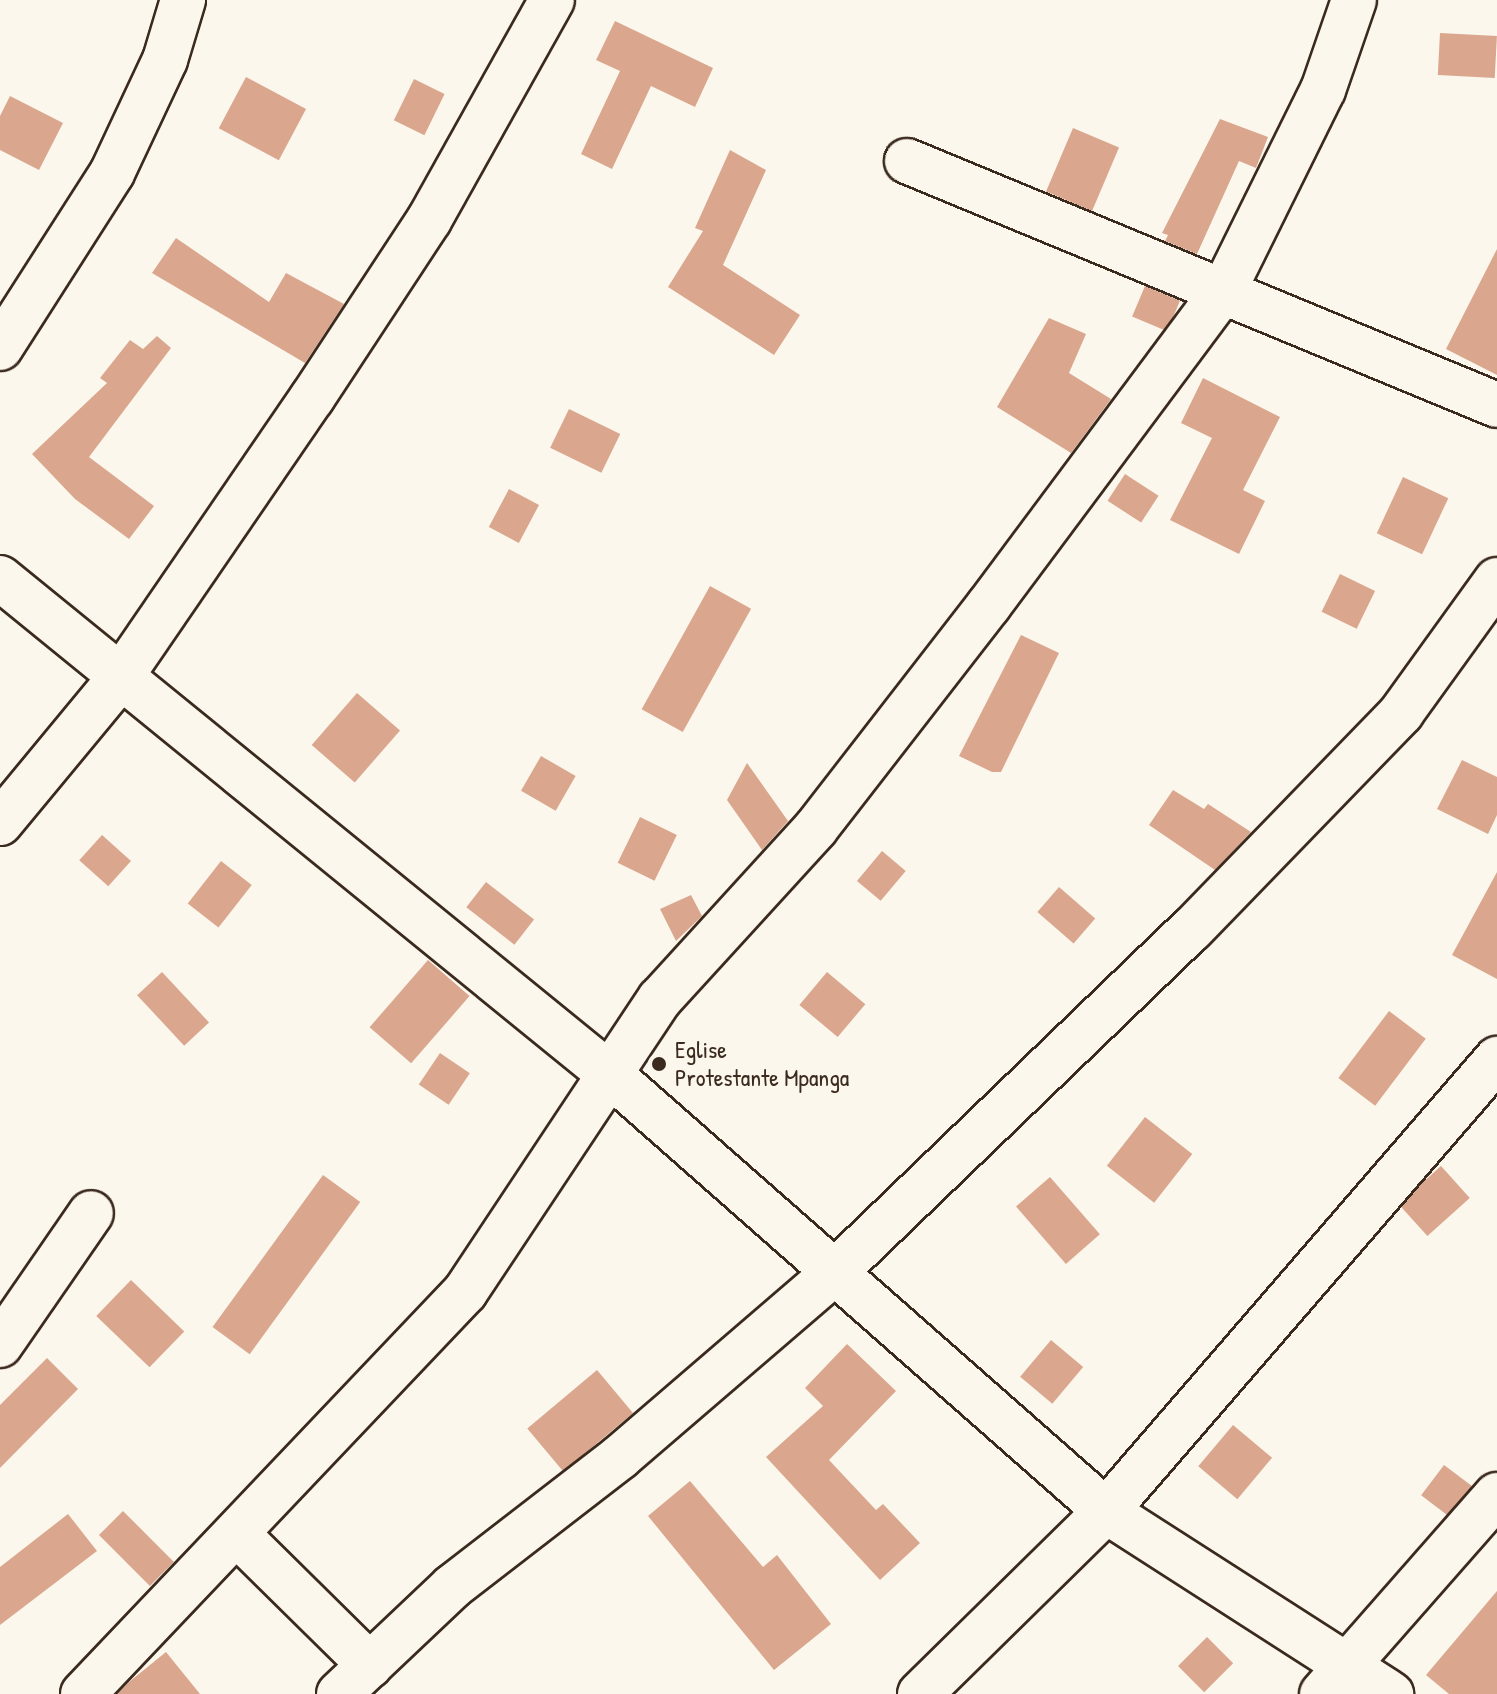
<!DOCTYPE html>
<style>
body{margin:0}
#map{position:relative;width:1497px;height:1694px;overflow:hidden;background:#fbf7ec;font-family:"Patrick Hand",sans-serif}
div>[style]{position:absolute}
.building>*{inset:0;background:#daa78e;transform-origin:0 0}
.roads{filter:drop-shadow(2px 0 #3b2a1e) drop-shadow(-2px 0 #3b2a1e) drop-shadow(0 2px #3b2a1e) drop-shadow(0 -2px #3b2a1e)}
.street>*{height:44px;margin:-22px;padding:0 22px;transform-origin:22px;border-radius:22px;background:#fbf7ec}
.dots>*{width:22px;height:22px;translate:-50% -50%;box-sizing:border-box;border:4px solid #fbf7ec;border-radius:50%}
span{translate:-50% -50%;white-space:nowrap;text-align:center;line-height:1.15;-webkit-text-stroke:8px #fbf7ec;paint-order:stroke}
.poi-label{font-size:24px;color:#3b2a1e}
.left{translate:0 -50%;text-align:left}
</style>
<div id="map">
<div class="building">
<div style="clip-path:polygon(615px 21px,713px 68px,695px 107px,651px 86px,612px 169px,581px 154px,620px 71px,596px 60px)"></div>
<div style="left:1440px;top:33px;width:57px;height:42px;rotate:3deg"></div>
<div style="left:246px;top:77px;width:68px;height:58px;rotate:28deg"></div>
<div style="left:414px;top:79px;width:34px;height:46px;rotate:26deg"></div>
<div style="clip-path:polygon(10px 96px,63px 123px,39px 170px,0 150px,0 116px)"></div>
<div style="clip-path:polygon(1220px 119px,1268px 137px,1256px 168px,1239px 161px,1197px 254px,1165px 241px,1168px 235px,1162px 233px)"></div>
<div style="left:1073px;top:128px;width:50px;height:69px;rotate:23deg"></div>
<div style="clip-path:polygon(730px 150px,766px 170px,723px 265px,800px 315px,774px 355px,668px 287px,703px 231px,695px 228px)"></div>
<div style="clip-path:polygon(176px 238px,269px 302px,286px 273px,344px 304px,305px 363px,152px 273px)"></div>
<div style="clip-path:polygon(1497px 249px,1497px 375px,1446px 349px)"></div>
<div style="left:1145px;top:286px;width:38px;height:33px;rotate:23deg"></div>
<div style="clip-path:polygon(1049px 318px,1086px 334px,1069px 373px,1111px 399px,1071px 453px,997px 407px)"></div>
<div style="clip-path:polygon(157px 336px,171px 348px,89px 457px,154px 506px,129px 539px,75px 499px,32px 454px,107px 383px,100px 378px,130px 340px,143px 349px)"></div>
<div style="clip-path:polygon(1203px 378px,1280px 417px,1243px 490px,1265px 501px,1239px 554px,1170px 520px,1212px 438px,1181px 423px)"></div>
<div style="left:569px;top:409px;width:57px;height:43px;rotate:26deg"></div>
<div style="left:1125px;top:474px;width:40px;height:32px;rotate:33deg"></div>
<div style="left:1403px;top:477px;width:50px;height:62px;rotate:25deg"></div>
<div style="left:509px;top:489px;width:34px;height:43px;rotate:28deg"></div>
<div style="left:1340px;top:574px;width:39px;height:42px;rotate:26deg"></div>
<div style="left:710px;top:586px;width:47px;height:141px;rotate:29deg"></div>
<div style="clip-path:polygon(1021px 635px,1059px 653px,1001px 772px,992px 772px,959px 756px)"></div>
<div style="left:357px;top:693px;width:57px;height:69px;rotate:41deg"></div>
<div style="left:541px;top:756px;width:40px;height:40px;rotate:30deg"></div>
<div style="clip-path:polygon(1462px 760px,1497px 777px,1497px 815px,1488px 834px,1437px 809px)"></div>
<div style="clip-path:polygon(747px 763px,788px 821px,762px 850px,727px 800px)"></div>
<div style="clip-path:polygon(1173px 790px,1204px 809px,1208px 804px,1251px 832px,1215px 870px,1149px 825px)"></div>
<div style="left:640px;top:817px;width:41px;height:51px;rotate:26deg"></div>
<div style="left:102px;top:835px;width:39px;height:34px;rotate:42deg"></div>
<div style="left:882px;top:851px;width:31px;height:39px;rotate:40deg"></div>
<div style="left:221px;top:861px;width:39px;height:54px;rotate:38deg"></div>
<div style="clip-path:polygon(1497px 872px,1497px 979px,1452px 955px)"></div>
<div style="left:486px;top:882px;width:61px;height:32px;rotate:38deg"></div>
<div style="left:1059px;top:887px;width:48px;height:33px;rotate:41deg"></div>
<div style="clip-path:polygon(691px 895px,702px 916px,676px 941px,660px 909px)"></div>
<div style="left:428px;top:960px;width:55px;height:89px;rotate:41deg"></div>
<div style="left:162px;top:972px;width:69px;height:34px;rotate:47deg"></div>
<div style="left:827px;top:972px;width:50px;height:43px;rotate:40deg"></div>
<div style="left:1389px;top:1011px;width:46px;height:84px;rotate:37deg"></div>
<div style="left:440px;top:1053px;width:36px;height:38px;rotate:34deg"></div>
<div style="left:1145px;top:1117px;width:60px;height:62px;rotate:38deg"></div>
<div style="left:1441px;top:1166px;width:43px;height:57px;rotate:48deg"></div>
<div style="left:323px;top:1175px;width:46px;height:188px;rotate:36deg"></div>
<div style="left:1050px;top:1177px;width:76px;height:45px;rotate:49deg"></div>
<div style="left:131px;top:1280px;width:74px;height:50px;rotate:44deg"></div>
<div style="left:1051px;top:1340px;width:42px;height:48px;rotate:40deg"></div>
<div style="clip-path:polygon(847px 1344px,896px 1391px,829px 1460px,876px 1510px,883px 1504px,920px 1543px,880px 1580px,766px 1457px,823px 1406px,805px 1388px)"></div>
<div style="clip-path:polygon(47px 1358px,78px 1389px,0 1468px,0 1405px)"></div>
<div style="left:597px;top:1370px;width:56px;height:91px;rotate:50deg"></div>
<div style="left:1233px;top:1425px;width:51px;height:54px;rotate:40deg"></div>
<div style="left:1444px;top:1465px;width:35px;height:38px;rotate:37deg"></div>
<div style="clip-path:polygon(690px 1481px,763px 1567px,777px 1555px,831px 1624px,774px 1670px,648px 1516px)"></div>
<div style="left:123px;top:1511px;width:72px;height:34px;rotate:45deg"></div>
<div style="clip-path:polygon(68px 1514px,97px 1551px,0 1625px,0 1567px)"></div>
<div style="clip-path:polygon(1497px 1591px,1497px 1694px,1449px 1694px,1426px 1675px)"></div>
<div style="left:1207px;top:1637px;width:37px;height:41px;rotate:45deg"></div>
<div style="clip-path:polygon(166px 1652px,200px 1694px,117px 1694px,129px 1682px)"></div>
</div>
<div class="roads">
<div class="street">
<div style="left:907px;top:161px;width:638px;rotate:22.47deg"></div>
<div style="left:0;top:348px;width:208px;rotate:-57.4deg"></div>
<div style="left:112px;top:173px;width:125px;rotate:-64.9deg"></div>
<div style="left:165px;top:60px;width:63px;rotate:-73.3deg"></div>
<div style="left:0;top:578px;width:790px;rotate:39.15deg"></div>
<div style="left:613px;top:1077px;width:657px;rotate:41.36deg"></div>
<div style="left:1106px;top:1511px;width:339px;rotate:32.7deg"></div>
<div style="left:0;top:823px;width:188px;rotate:-50.4deg"></div>
<div style="left:120px;top:678px;width:340px;rotate:-55.6deg"></div>
<div style="left:312px;top:398px;width:213px;rotate:-56.7deg"></div>
<div style="left:429px;top:220px;width:252px;rotate:-60.8deg"></div>
<div style="left:0;top:1345px;width:160px;rotate:-55.4deg"></div>
<div style="left:237px;top:1534px;width:187px;rotate:44.6deg"></div>
<div style="left:83px;top:1694px;width:555px;rotate:-46.46deg"></div>
<div style="left:465px;top:1292px;width:352px;rotate:-56.4deg"></div>
<div style="left:660px;top:999px;width:231px;rotate:-47.6deg"></div>
<div style="left:816px;top:828px;width:282px;rotate:-52.2deg"></div>
<div style="left:989px;top:605px;width:393px;rotate:-53.3deg"></div>
<div style="left:1224px;top:290px;width:223px;rotate:-63.7deg"></div>
<div style="left:1323px;top:90px;width:95px;rotate:-71deg"></div>
<div style="left:339px;top:1694px;width:156px;rotate:-43.4deg"></div>
<div style="left:452px;top:1587px;width:212px;rotate:-37.7deg"></div>
<div style="left:620px;top:1457px;width:282px;rotate:-40.7deg"></div>
<div style="left:834px;top:1273px;width:496px;rotate:-43.9deg"></div>
<div style="left:1192px;top:929px;width:301px;rotate:-45.9deg"></div>
<div style="left:1401px;top:713px;width:164px;rotate:-54.2deg"></div>
<div style="left:920px;top:1694px;width:261px;rotate:-44.5deg"></div>
<div style="left:1106px;top:1511px;width:598px;rotate:-49.14deg"></div>
<div style="left:1322px;top:1694px;width:265px;rotate:-48.7deg"></div>
</div>
</div>
<div class="dots">
<div style="left:659px;top:1064px;background:#3b2a1e"></div>
</div>
<div class="poi-label">
<span class="left" style="left:675px;top:1064px">Eglise<br>Protestante Mpanga</span>
</div>
</div>
